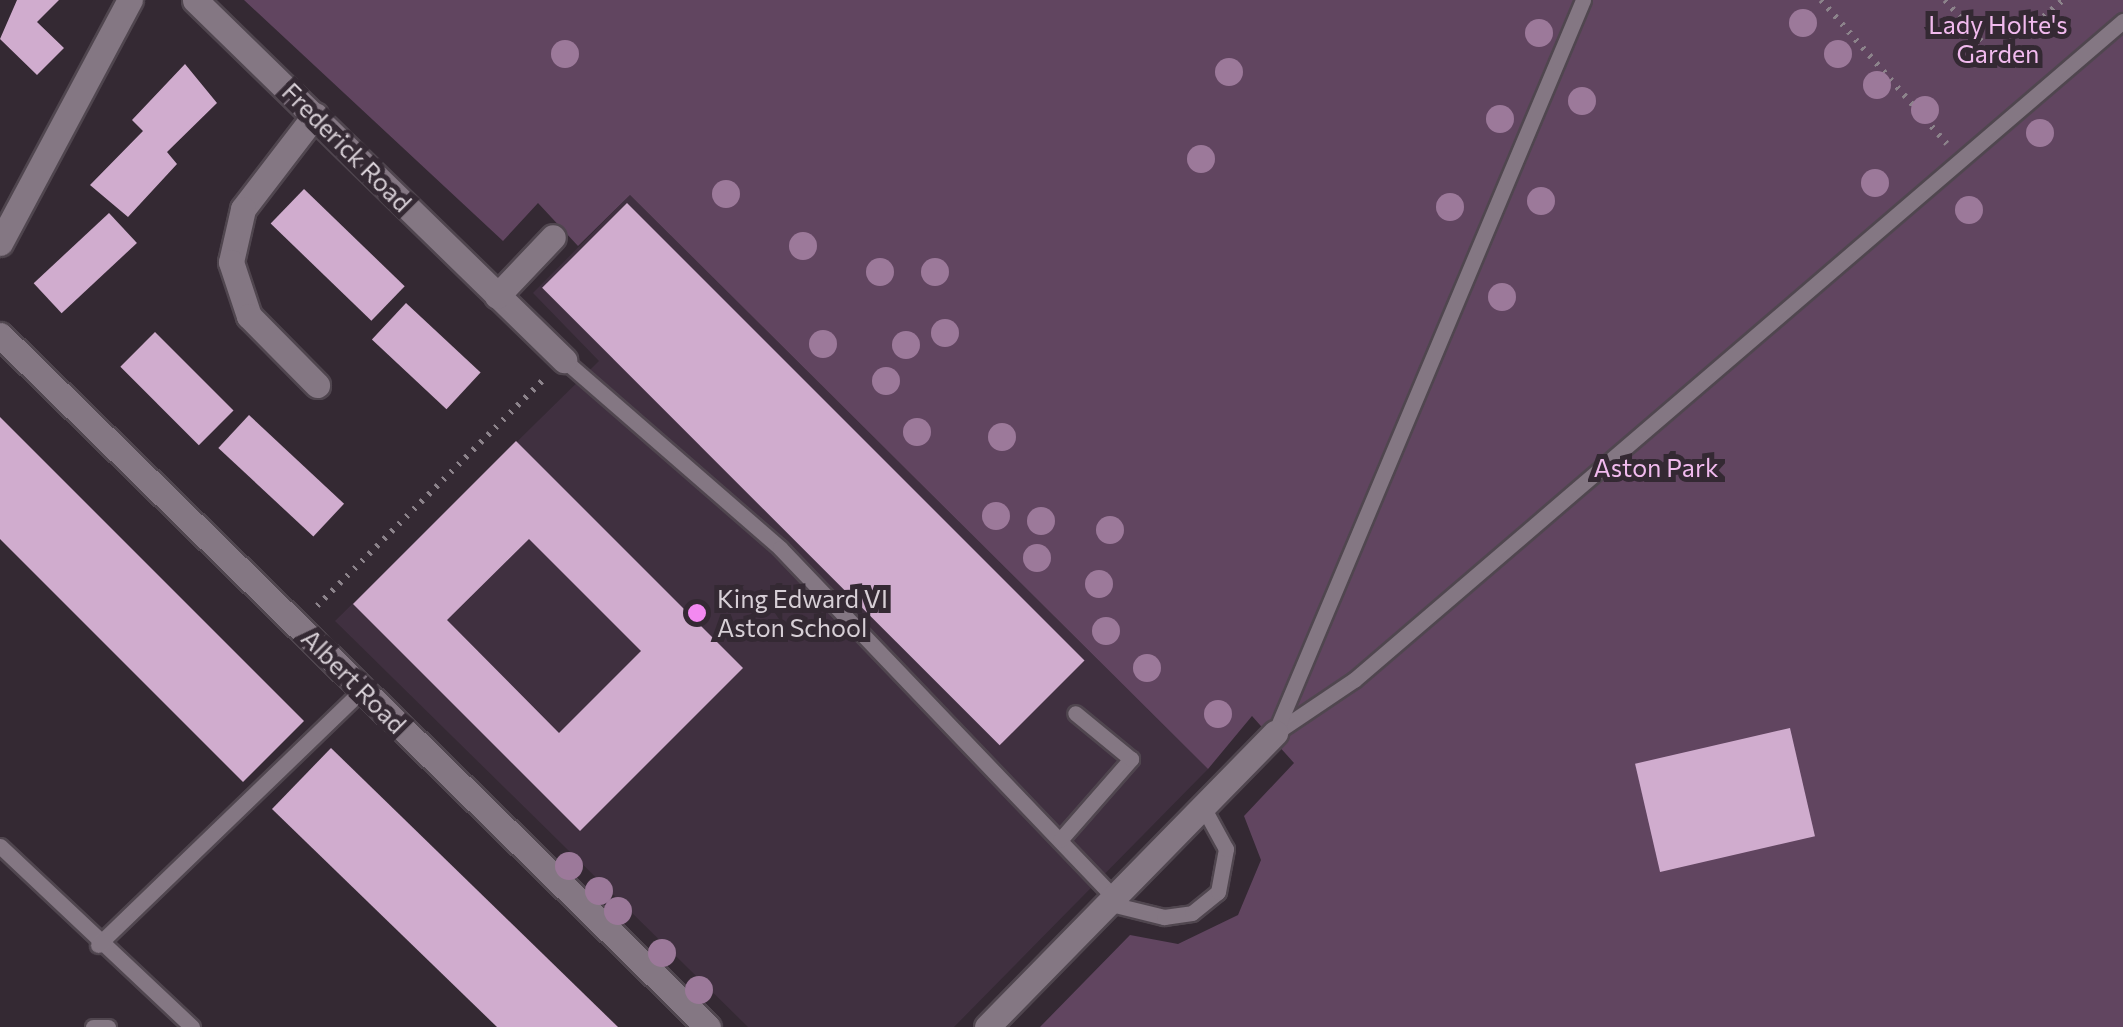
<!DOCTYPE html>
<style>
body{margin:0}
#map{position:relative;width:2123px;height:1027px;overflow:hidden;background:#342933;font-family:Commissioner,sans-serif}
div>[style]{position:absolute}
.built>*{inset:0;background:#403040}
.green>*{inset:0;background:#614560}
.building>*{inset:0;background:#d0acce;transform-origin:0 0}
.path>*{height:6px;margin-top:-3px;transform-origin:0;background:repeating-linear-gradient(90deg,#8c838b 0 2.5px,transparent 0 10.5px)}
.roads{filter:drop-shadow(2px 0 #50464f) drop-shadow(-2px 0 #50464f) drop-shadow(0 2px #50464f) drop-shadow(0 -2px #50464f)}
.lane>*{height:15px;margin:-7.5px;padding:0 7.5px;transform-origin:7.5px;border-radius:7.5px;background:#847783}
.street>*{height:25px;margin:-12.5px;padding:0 12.5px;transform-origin:12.5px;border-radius:12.5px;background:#847783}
.trees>*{width:28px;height:28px;margin:-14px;border-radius:50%;background:#9c799a}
.dots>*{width:28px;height:28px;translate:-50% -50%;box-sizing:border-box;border:5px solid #342933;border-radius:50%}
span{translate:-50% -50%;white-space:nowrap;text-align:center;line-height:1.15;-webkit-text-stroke:10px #342933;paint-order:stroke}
.park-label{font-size:25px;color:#f1baee}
.street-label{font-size:25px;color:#d7cfd6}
.poi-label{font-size:25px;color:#d7cfd6}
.left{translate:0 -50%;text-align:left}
</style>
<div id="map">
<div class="built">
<div style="clip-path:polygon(630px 195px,1208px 769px,954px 1027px,748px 1027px,335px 621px,599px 361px,533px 293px)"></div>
</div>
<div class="green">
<div style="clip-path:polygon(244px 0,2123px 0,2123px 1027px,1040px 1027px,1130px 935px,1178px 944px,1238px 915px,1261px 860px,1244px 816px,1294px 763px,1252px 716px,1208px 769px,630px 195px,578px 246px,538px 203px,503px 241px)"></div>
</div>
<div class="building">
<div style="clip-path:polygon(17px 0,59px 0,37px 22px,64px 48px,37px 75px,0 39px)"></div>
<div style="clip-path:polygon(185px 64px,217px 103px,167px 152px,177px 164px,128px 217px,90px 185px,143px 131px,132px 120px)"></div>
<div style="left:304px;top:189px;width:140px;height:48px;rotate:44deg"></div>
<div style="left:627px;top:203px;width:647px;height:120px;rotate:45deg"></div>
<div style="left:109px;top:213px;width:41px;height:103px;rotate:47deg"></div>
<div style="left:406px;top:303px;width:102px;height:50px;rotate:43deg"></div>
<div style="left:155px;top:332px;width:111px;height:49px;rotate:45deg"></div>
<div style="left:249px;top:415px;width:130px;height:45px;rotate:43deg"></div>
<div style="clip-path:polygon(0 417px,304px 721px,243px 782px,0 539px)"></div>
<div style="clip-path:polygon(evenodd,516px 441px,743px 668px,580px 831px,353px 604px,516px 441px,529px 539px,641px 651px,559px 733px,447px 620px,529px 539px)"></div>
<div style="left:1790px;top:728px;width:111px;height:159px;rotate:77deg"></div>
<div style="clip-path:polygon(331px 748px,618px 1027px,497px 1027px,272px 809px)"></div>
</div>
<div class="path">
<div style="left:1821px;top:0;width:191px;rotate:48.8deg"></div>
<div style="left:1945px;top:0;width:77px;rotate:48.7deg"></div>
<div style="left:1996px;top:58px;width:89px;rotate:-40.9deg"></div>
<div style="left:317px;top:606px;width:322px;rotate:-45deg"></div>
</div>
<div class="roads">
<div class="lane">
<div style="left:564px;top:360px;width:286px;rotate:41deg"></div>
<div style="left:780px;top:548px;width:485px;rotate:46.3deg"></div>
<div style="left:1275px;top:733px;width:95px;rotate:-33.9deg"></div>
<div style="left:1354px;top:680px;width:1013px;rotate:-40.6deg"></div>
<div style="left:1275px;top:733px;width:795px;rotate:-67.21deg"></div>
<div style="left:1060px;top:840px;width:108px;rotate:-48.8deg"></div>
<div style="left:1131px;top:759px;width:72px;rotate:-140.6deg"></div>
<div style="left:0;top:846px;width:264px;rotate:43.3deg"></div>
<div style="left:1111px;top:904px;width:55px;rotate:13.8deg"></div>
<div style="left:1164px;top:917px;width:28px;rotate:-8deg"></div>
<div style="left:1192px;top:913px;width:33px;rotate:-39deg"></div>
<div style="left:1218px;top:892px;width:44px;rotate:-79.5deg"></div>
<div style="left:1226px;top:849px;width:48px;rotate:-118.7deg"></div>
<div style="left:98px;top:945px;width:367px;rotate:-44deg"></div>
<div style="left:93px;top:1027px;width:15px"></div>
</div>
<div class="street">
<div style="left:195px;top:0;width:516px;rotate:44.29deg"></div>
<div style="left:315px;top:115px;width:118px;rotate:127.5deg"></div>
<div style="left:243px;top:209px;width:54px;rotate:102.8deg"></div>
<div style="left:231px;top:262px;width:57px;rotate:71.6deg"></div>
<div style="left:249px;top:316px;width:97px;rotate:45.4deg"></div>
<div style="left:0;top:243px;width:276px;rotate:-61.9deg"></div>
<div style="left:497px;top:296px;width:81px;rotate:-46.5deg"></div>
<div style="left:0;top:335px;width:990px;rotate:44.35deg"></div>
<div style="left:987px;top:1027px;width:412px;rotate:-45.6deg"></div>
</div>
</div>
<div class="trees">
<div style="left:1803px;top:23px"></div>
<div style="left:1539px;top:33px"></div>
<div style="left:565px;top:54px"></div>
<div style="left:1838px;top:54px"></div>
<div style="left:1229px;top:72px"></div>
<div style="left:1877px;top:85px"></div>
<div style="left:1582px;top:101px"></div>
<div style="left:1925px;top:110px"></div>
<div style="left:1500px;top:119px"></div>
<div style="left:2040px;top:133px"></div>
<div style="left:1201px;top:159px"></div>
<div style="left:1875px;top:183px"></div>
<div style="left:726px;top:194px"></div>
<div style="left:1541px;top:201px"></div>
<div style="left:1450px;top:207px"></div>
<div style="left:1969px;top:210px"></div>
<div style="left:803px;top:246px"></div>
<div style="left:880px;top:272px"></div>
<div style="left:935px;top:272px"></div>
<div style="left:1502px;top:297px"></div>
<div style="left:945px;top:333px"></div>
<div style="left:823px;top:344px"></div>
<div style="left:906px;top:345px"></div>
<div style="left:886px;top:381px"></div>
<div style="left:917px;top:432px"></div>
<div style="left:1002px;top:437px"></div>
<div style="left:996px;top:516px"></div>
<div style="left:1041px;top:521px"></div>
<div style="left:1110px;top:530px"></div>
<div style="left:1037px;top:558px"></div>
<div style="left:1099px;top:584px"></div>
<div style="left:1106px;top:631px"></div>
<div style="left:1147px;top:668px"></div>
<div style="left:1218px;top:714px"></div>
<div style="left:569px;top:866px"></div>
<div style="left:599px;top:891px"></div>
<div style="left:618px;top:911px"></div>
<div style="left:662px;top:953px"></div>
<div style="left:699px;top:990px"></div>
</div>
<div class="dots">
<div style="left:697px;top:613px;background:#f389f1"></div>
</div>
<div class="park-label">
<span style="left:1998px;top:39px">Lady Holte's<br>Garden</span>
<span style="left:1656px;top:467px">Aston Park</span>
</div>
<div class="street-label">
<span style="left:347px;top:147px;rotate:45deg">Frederick Road</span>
<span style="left:354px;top:681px;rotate:45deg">Albert Road</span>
</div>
<div class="poi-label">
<span class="left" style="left:717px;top:613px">King Edward VI<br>Aston School</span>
</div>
</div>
